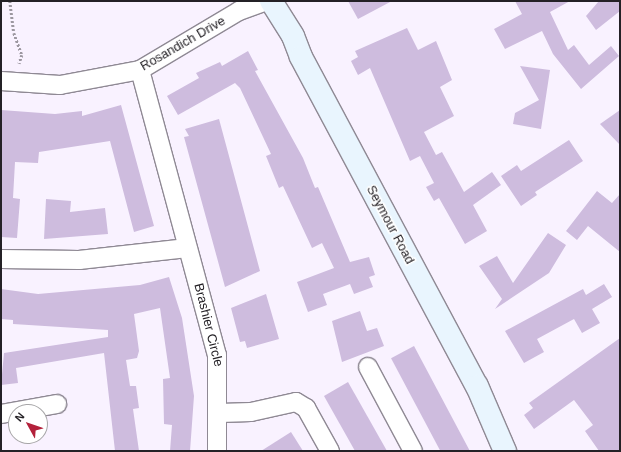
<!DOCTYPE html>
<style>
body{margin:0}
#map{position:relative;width:621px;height:452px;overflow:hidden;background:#f9f2ff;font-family:Helvetica,sans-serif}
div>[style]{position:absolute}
.building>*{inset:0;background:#cebcde;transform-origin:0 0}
.path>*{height:2.5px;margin-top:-1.25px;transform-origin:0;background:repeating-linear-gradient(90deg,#9c97a0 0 2px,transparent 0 4px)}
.roads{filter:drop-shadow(1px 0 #8f8994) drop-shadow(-1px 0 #8f8994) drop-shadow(0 1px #8f8994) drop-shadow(0 -1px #8f8994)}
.street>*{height:18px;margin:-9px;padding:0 9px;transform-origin:9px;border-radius:9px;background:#fff}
.secondary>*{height:22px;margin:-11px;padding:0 11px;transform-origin:11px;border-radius:11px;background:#e9f5fe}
span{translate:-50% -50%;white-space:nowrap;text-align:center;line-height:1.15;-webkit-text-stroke:3px #fff;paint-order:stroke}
.street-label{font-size:13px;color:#242126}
.frame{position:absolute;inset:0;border:2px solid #242126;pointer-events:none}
.north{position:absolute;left:8px;top:404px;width:40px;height:40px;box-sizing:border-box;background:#fff;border:1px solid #a7a6a8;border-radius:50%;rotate:310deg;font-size:11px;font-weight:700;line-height:16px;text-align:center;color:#242126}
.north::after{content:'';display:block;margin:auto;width:14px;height:18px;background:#b3213b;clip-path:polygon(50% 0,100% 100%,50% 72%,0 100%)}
</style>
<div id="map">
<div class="building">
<div style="clip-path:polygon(348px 1px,392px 1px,358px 19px)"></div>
<div style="clip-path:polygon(515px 1px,570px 1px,550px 12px,568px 50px,574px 45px,589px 65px,611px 46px,619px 56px,581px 89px,553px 54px,542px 31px,505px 49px,494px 29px,522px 14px)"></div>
<div style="clip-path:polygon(599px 1px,620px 1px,620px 11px,596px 30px,586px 16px)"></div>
<div style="clip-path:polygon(407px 28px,418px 50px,436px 41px,452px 80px,440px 87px,454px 116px,424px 132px,436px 155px,442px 152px,464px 192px,492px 172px,501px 185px,473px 205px,487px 231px,465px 244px,439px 198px,434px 201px,426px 187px,434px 183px,420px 156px,410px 161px,370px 68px,358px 75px,351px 61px,358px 57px,355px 51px)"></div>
<div style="clip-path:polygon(248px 51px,258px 70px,255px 71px,303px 158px,315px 188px,318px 187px,350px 262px,369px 257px,375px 275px,369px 277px,373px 287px,354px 294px,350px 284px,323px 294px,327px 305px,308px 312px,297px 282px,334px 268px,322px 243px,312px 248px,283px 186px,279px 188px,266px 156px,271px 154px,240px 88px,235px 83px,178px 115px,167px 96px,199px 78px,196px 73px,220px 62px,222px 66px)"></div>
<div style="clip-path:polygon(520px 66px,550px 70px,541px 129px,513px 124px,515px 113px,539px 100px)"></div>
<div style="clip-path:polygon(121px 105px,154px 226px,134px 232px,110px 141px,39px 152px,38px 163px,15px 162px,13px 198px,20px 199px,17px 238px,1px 237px,1px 110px,55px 114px,82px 111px,82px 116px)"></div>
<div style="clip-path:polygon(620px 110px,620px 145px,600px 124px)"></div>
<div style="clip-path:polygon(219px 119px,260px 271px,225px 287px,184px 137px,189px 136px,185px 129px)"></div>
<div style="clip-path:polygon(569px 140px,583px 161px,535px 192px,537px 195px,521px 206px,501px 176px,517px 165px,521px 171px)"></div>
<div style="clip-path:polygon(597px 191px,612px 203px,620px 194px,620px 252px,588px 226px,577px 240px,566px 231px)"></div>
<div style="clip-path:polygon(46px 199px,71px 201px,70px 212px,105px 208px,108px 234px,44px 239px)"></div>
<div style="clip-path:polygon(548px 233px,566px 245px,549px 273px,495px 309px,502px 299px,479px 266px,497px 256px,513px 283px)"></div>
<div style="clip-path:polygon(169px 277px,182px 318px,194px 396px,190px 451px,170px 451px,172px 425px,164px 424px,163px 379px,170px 378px,160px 308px,134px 314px,139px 351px,137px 358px,126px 360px,130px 386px,136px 386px,139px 408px,133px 409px,139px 451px,115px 451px,104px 353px,16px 368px,18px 383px,1px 385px,4px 353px,108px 337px,108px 330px,13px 324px,13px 320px,1px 319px,1px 289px,38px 294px,140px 285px)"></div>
<div style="clip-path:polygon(604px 284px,612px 297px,592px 309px,600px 323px,582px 333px,574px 319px,537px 339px,544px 352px,524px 363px,505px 331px,583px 289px,586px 295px)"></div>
<div style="clip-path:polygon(266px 294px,279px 339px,247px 348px,245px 341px,240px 342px,231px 308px)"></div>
<div style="clip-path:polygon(360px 311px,367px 331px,377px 328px,384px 346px,342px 362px,332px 321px)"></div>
<div style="clip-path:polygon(620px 338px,620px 451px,599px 451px,585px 431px,593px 425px,574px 400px,534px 429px,524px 415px,533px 408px,529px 403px)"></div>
<div style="left:414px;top:346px;width:119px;height:26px;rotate:62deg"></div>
<div style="clip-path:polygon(348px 382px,387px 451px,355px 451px,324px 396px)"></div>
<div style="clip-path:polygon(291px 432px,303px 451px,261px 451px)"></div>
</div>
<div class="path">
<div style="left:10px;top:1px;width:32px;rotate:83deg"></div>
<div style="left:14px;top:33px;width:23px;rotate:70deg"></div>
<div style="left:22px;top:55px;width:9px;rotate:108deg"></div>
</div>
<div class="roads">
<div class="street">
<div style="left:140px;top:70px;width:295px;rotate:74.9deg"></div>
<div style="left:217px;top:355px;width:96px;rotate:90deg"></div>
<div style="left:1px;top:81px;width:59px;rotate:3.9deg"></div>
<div style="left:60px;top:85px;width:81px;rotate:-10.6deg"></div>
<div style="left:140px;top:70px;width:115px;rotate:-30.8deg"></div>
<div style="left:239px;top:11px;width:30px;rotate:-20deg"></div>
<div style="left:1px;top:259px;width:78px;rotate:0.7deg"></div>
<div style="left:79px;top:260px;width:109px;rotate:-6.3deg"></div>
<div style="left:368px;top:367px;width:95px;rotate:61.8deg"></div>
<div style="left:220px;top:413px;width:31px;rotate:-2deg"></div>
<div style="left:251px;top:412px;width:46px;rotate:-12.5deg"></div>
<div style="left:296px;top:402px;width:12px;rotate:31deg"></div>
<div style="left:306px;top:408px;width:49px;rotate:60.8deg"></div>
<div style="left:1px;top:414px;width:57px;rotate:-10.1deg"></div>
</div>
<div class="secondary">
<div style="left:271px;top:1px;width:41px;rotate:57.8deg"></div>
<div style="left:293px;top:36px;width:22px;rotate:69deg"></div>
<div style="left:301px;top:57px;width:373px;rotate:61.9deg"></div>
<div style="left:477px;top:386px;width:71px;rotate:66.7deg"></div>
</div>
</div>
<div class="street-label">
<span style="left:183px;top:44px;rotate:-30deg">Rosandich Drive</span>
<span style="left:390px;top:225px;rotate:62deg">Seymour Road</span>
<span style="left:208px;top:325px;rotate:76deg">Brashier Circle</span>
</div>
<div class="frame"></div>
<div class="north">N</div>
</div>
